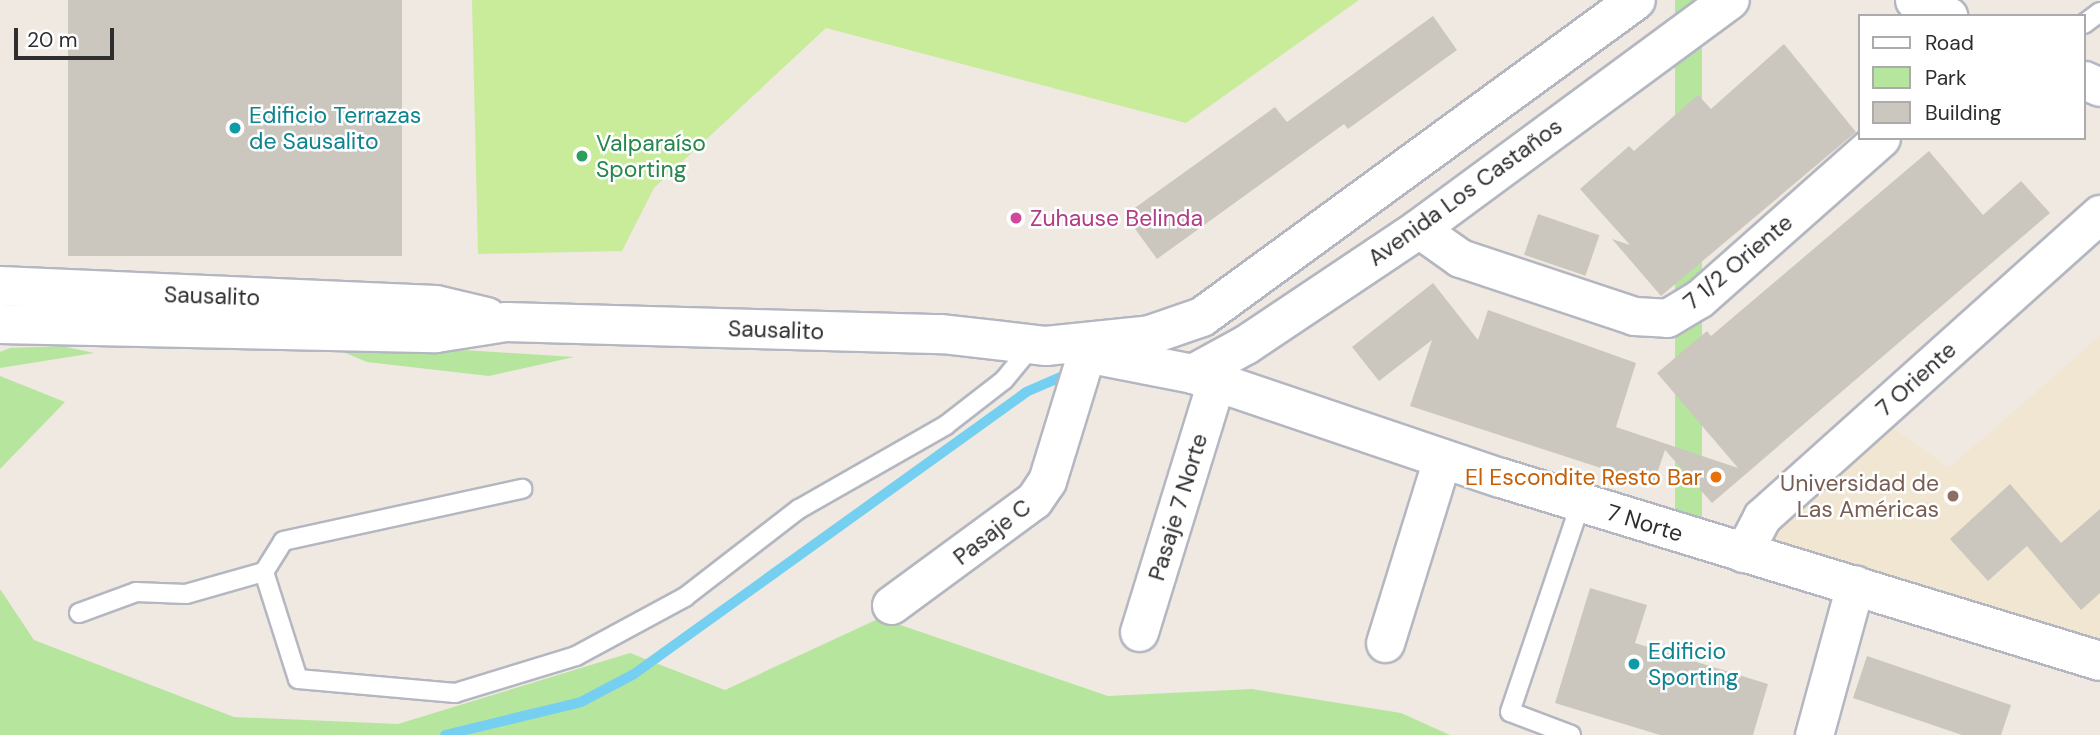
<!DOCTYPE html>
<meta charset="utf-8">
<style>
body{margin:0}
#map{position:relative;width:2100px;height:735px;overflow:hidden;background:#efe9e1;font-family:"DM Sans",sans-serif}
div>[style]{position:absolute}
.education>*{inset:0;background:#f0e6d1}
.green>*{inset:0;background:#b6e59e;transform-origin:0 0}
.pitch>*{inset:0;background:#c9ec9a}
.stream>*{height:10px;margin:-5px;padding:0 5px;transform-origin:5px;border-radius:5px;background:#75cff0}
.building>*{inset:0;background:#cbc7bf;transform-origin:0 0}
.roads{filter:drop-shadow(2px 0 #b4b7c1) drop-shadow(-2px 0 #b4b7c1) drop-shadow(0 2px #b4b7c1) drop-shadow(0 -2px #b4b7c1)}
.lane>*{height:18px;margin:-9px;padding:0 9px;transform-origin:9px;border-radius:9px;background:#fff}
.street>*{height:37px;margin:-18.5px;padding:0 18.5px;transform-origin:18.5px;border-radius:18.5px;background:#fff}
.secondary>*{height:38px;margin:-19px;padding:0 19px;transform-origin:19px;border-radius:19px;background:#fff}
.dots>*{width:19px;height:19px;translate:-50% -50%;box-sizing:border-box;border:4px solid #fff;border-radius:50%}
span{translate:-50% -50%;white-space:nowrap;text-align:center;line-height:1.15;-webkit-text-stroke:5px #fff;paint-order:stroke}
.culture-label{font-size:23px;color:#0d838f}
.left{translate:0 -50%;text-align:left}
.leisure-label{font-size:23px;color:#27864d}
.street-label{font-size:23px;color:#2e2e2e}
.hotel-label{font-size:23px;color:#b23c85}
.food-label{font-size:23px;color:#c56008}
.right{translate:-100% -50%;text-align:right}
.education-label{font-size:23px;color:#785e54}
.legend{position:absolute;left:1858px;top:14px;width:228px;height:126px;box-sizing:border-box;background:#fff;border:2px solid #ababab;margin:0;padding:9px 12px;list-style:none;font-size:21px;color:#2e2e2e}
.legend li{display:flex;align-items:center;gap:14px;height:35px}
.legend b{width:35px;border:2px solid #ababab}
.scale{position:absolute;left:14px;top:28px;width:100px;height:32px;box-sizing:border-box;border:4px solid #2e2e2e;border-top:0;padding-left:9px;font-size:21px;line-height:24px;white-space:nowrap;color:#2e2e2e;-webkit-text-stroke:5px #fff;paint-order:stroke}
</style>
<div id="map">
<div class="education">
<div style="clip-path:polygon(2100px 336px,2100px 645px,1763px 546px,1775px 524px,1889px 425px,1949px 468px)"></div>
</div>
<div class="green">
<div style="left:1675px;top:0;width:27px;height:541px"></div>
<div style="clip-path:polygon(337px 342px,574px 357px,489px 376px,367px 362px,336px 349px)"></div>
<div style="clip-path:polygon(62px 346px,94px 353px,0 368px,0 352px,10px 348px)"></div>
<div style="clip-path:polygon(0 376px,65px 402px,0 469px)"></div>
<div style="clip-path:polygon(0 589px,34px 640px,234px 717px,398px 724px,630px 653px,725px 690px,880px 618px,1108px 696px,1252px 689px,1401px 713px,1450px 735px,0 735px)"></div>
</div>
<div class="pitch">
<div style="clip-path:polygon(472px 0,1359px 0,1186px 123px,826px 28px,654px 188px,622px 251px,478px 254px)"></div>
</div>
<div class="stream">
<div style="left:445px;top:735px;width:140px;rotate:-13.6deg"></div>
<div style="left:581px;top:702px;width:60px;rotate:-27.8deg"></div>
<div style="left:634px;top:674px;width:483px;rotate:-35.7deg"></div>
<div style="left:1026px;top:392px;width:40px;rotate:-23.4deg"></div>
</div>
<div class="building">
<div style="left:68px;top:0;width:334px;height:256px"></div>
<div style="clip-path:polygon(1433px 16px,1457px 50px,1348px 129px,1344px 124px,1157px 259px,1125px 215px,1275px 107px,1287px 122px)"></div>
<div style="clip-path:polygon(1784px 44px,1856px 132px,1661px 296px,1612px 239px,1630px 245px,1580px 189px,1629px 146px,1634px 151px,1698px 95px,1711px 109px)"></div>
<div style="clip-path:polygon(1929px 151px,1983px 215px,2021px 181px,2050px 213px,1712px 503px,1665px 450px,1653px 485px,1410px 406px,1432px 340px,1379px 381px,1352px 347px,1433px 283px,1478px 340px,1488px 310px,1636px 363px,1616px 427px,1738px 468px,1657px 373px,1707px 331px,1711px 336px)"></div>
<div style="left:1538px;top:214px;width:65px;height:43px;rotate:19deg"></div>
<div style="clip-path:polygon(2010px 484px,2061px 543px,2100px 509px,2100px 593px,2081px 610px,2027px 546px,1988px 581px,1950px 539px)"></div>
<div style="clip-path:polygon(1590px 588px,1647px 605px,1635px 643px,1768px 684px,1753px 735px,1660px 735px,1555px 703px)"></div>
<div style="clip-path:polygon(1867px 656px,2011px 705px,2001px 735px,1962px 735px,1853px 698px)"></div>
</div>
<div class="roads">
<div class="lane">
<div style="left:2084px;top:24px;width:20px;rotate:-37deg"></div>
<div style="left:264px;top:572px;width:36px;rotate:-58deg"></div>
<div style="left:283px;top:541px;width:245px;rotate:-12.3deg"></div>
<div style="left:79px;top:613px;width:61px;rotate:-20.2deg"></div>
<div style="left:136px;top:592px;width:50px;rotate:2.3deg"></div>
<div style="left:186px;top:594px;width:81px;rotate:-15.8deg"></div>
<div style="left:264px;top:572px;width:112px;rotate:72.4deg"></div>
<div style="left:298px;top:679px;width:158px;rotate:5.1deg"></div>
<div style="left:455px;top:693px;width:127px;rotate:-17deg"></div>
<div style="left:576px;top:656px;width:124px;rotate:-28.4deg"></div>
<div style="left:685px;top:597px;width:144px;rotate:-37.7deg"></div>
<div style="left:799px;top:509px;width:169px;rotate:-29.7deg"></div>
<div style="left:946px;top:425px;width:73px;rotate:-37.8deg"></div>
<div style="left:1004px;top:380px;width:45px;rotate:-50.4deg"></div>
<div style="left:1571px;top:735px;width:65px;rotate:-159.3deg"></div>
<div style="left:1510px;top:712px;width:222px;rotate:-71.3deg"></div>
</div>
<div class="street">
<div style="left:1914px;top:0;width:38px;rotate:25deg"></div>
<div style="left:2084px;top:80px;width:17px;rotate:24deg"></div>
<div style="left:1419px;top:229px;width:50px;rotate:35.3deg"></div>
<div style="left:1460px;top:258px;width:183px;rotate:18.4deg"></div>
<div style="left:1634px;top:316px;width:33px;rotate:3deg"></div>
<div style="left:1667px;top:318px;width:37px;rotate:-31deg"></div>
<div style="left:1699px;top:299px;width:243px;rotate:-41.5deg"></div>
<div style="left:1743px;top:553px;width:41px;rotate:-62.2deg"></div>
<div style="left:1762px;top:517px;width:454px;rotate:-41.9deg"></div>
<div style="left:891px;top:605px;width:177px;rotate:-36.3deg"></div>
<div style="left:1034px;top:500px;width:23px;rotate:-56deg"></div>
<div style="left:1047px;top:481px;width:133px;rotate:-72.9deg"></div>
<div style="left:1139px;top:632px;width:263px;rotate:-72.9deg"></div>
<div style="left:1385px;top:643px;width:193px;rotate:-72.8deg"></div>
<div style="left:1814px;top:735px;width:156px;rotate:-74.7deg"></div>
</div>
<div class="secondary">
<div style="left:0;top:286px;width:436px;rotate:2.5deg"></div>
<div style="left:436px;top:305px;width:52px;rotate:13.2deg"></div>
<div style="left:0;top:324px;width:436px;rotate:1.2deg"></div>
<div style="left:436px;top:333px;width:71px;rotate:-8.9deg"></div>
<div style="left:506px;top:322px;width:436px;rotate:1.6deg"></div>
<div style="left:942px;top:334px;width:105px;rotate:6.6deg"></div>
<div style="left:1046px;top:346px;width:105px;rotate:-6deg"></div>
<div style="left:1150px;top:335px;width:55px;rotate:-19.1deg"></div>
<div style="left:1202px;top:317px;width:537px;rotate:-36.14deg"></div>
<div style="left:1091px;top:354px;width:104px;rotate:11.1deg"></div>
<div style="left:1193px;top:374px;width:325px;rotate:18.7deg"></div>
<div style="left:1501px;top:478px;width:626px;rotate:16.99deg"></div>
<div style="left:1193px;top:374px;width:60px;rotate:-28.7deg"></div>
<div style="left:1246px;top:345px;width:208px;rotate:-33.8deg"></div>
<div style="left:1419px;top:229px;width:386px;rotate:-36.4deg"></div>
</div>
</div>
<div class="dots">
<div style="left:235px;top:128px;background:#0f9aa8"></div>
<div style="left:582px;top:156px;background:#2e9e5b"></div>
<div style="left:1016px;top:218px;background:#d1479c"></div>
<div style="left:1716px;top:477px;background:#e8710a"></div>
<div style="left:1953px;top:496px;background:#8d6e63"></div>
<div style="left:1634px;top:664px;background:#0f9aa8"></div>
</div>
<div class="culture-label">
<span class="left" style="left:249px;top:128px">Edificio Terrazas<br>de Sausalito</span>
<span class="left" style="left:1648px;top:664px">Edificio<br>Sporting</span>
</div>
<div class="leisure-label">
<span class="left" style="left:596px;top:156px">Valparaíso<br>Sporting</span>
</div>
<div class="street-label">
<span style="left:1465px;top:192px;rotate:-36deg">Avenida Los Castaños</span>
<span style="left:1738px;top:262px;rotate:-40deg">7 1/2 Oriente</span>
<span style="left:212px;top:296px;rotate:2deg">Sausalito</span>
<span style="left:776px;top:330px;rotate:2deg">Sausalito</span>
<span style="left:1916px;top:379px;rotate:-42deg">7 Oriente</span>
<span style="left:1178px;top:507px;rotate:-73deg">Pasaje 7 Norte</span>
<span style="left:1645px;top:523px;rotate:17deg">7 Norte</span>
<span style="left:992px;top:532px;rotate:-38deg">Pasaje C</span>
</div>
<div class="hotel-label">
<span class="left" style="left:1030px;top:218px">Zuhause Belinda</span>
</div>
<div class="food-label">
<span class="right" style="left:1702px;top:477px">El Escondite Resto Bar</span>
</div>
<div class="education-label">
<span class="right" style="left:1939px;top:496px">Universidad de<br>Las Américas</span>
</div>
<ul class="legend">
<li><b style="height:9px;background:#fff"></b>Road</li>
<li><b style="height:19px;background:#b6e59e"></b>Park</li>
<li><b style="height:19px;background:#cbc7bf"></b>Building</li>
</ul>
<div class="scale">20 m</div>
</div>
